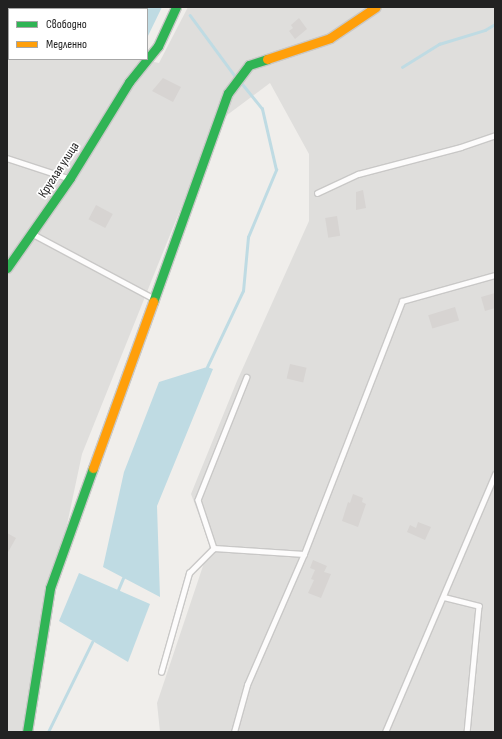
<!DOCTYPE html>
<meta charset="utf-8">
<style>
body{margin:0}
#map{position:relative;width:502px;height:739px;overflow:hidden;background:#f0eeeb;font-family:"Sofia Sans Condensed",sans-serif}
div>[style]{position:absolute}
.residential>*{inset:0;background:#dfdedc}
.water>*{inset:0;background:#bfdbe3}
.stream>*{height:2.5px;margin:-1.25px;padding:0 1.25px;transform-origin:1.25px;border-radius:1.25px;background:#bfdbe3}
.building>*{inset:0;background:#d7d4d2;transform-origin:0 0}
.roads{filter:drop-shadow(1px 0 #c9c8c7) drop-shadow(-1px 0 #c9c8c7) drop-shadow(0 1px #c9c8c7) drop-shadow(0 -1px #c9c8c7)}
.lane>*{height:4.5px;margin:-2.25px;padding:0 2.25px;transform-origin:2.25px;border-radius:2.25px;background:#fdfcfc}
.fast>*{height:9px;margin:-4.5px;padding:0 4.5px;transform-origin:4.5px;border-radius:4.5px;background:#30b455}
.slow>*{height:9px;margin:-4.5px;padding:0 4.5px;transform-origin:4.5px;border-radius:4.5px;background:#ff9f0a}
span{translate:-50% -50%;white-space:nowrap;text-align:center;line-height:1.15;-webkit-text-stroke:3.5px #fff;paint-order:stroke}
.street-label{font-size:13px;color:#222}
.frame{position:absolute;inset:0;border:8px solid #222;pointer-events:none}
.legend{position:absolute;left:8px;top:8px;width:140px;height:52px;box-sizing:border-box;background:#fff;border:1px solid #a7a7a7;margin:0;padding:5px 7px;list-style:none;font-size:12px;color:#222}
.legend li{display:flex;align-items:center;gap:8px;height:20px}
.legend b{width:20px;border:1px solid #a7a7a7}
</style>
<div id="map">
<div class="residential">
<div style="clip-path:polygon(188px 7px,495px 7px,495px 732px,160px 732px,157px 703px,210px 545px,191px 494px,237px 381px,309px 221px,309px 154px,270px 83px,215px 124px,157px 267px,82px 454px,23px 732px,7px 732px,7px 31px,9px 59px,140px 59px,159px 63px)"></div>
</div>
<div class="water">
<div style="clip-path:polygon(75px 7px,162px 7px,147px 38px,147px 9px)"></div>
<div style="clip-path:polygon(207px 367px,213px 369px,157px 506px,160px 597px,103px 567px,124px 472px,159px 382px)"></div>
<div style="clip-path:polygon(79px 573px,150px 604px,128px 662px,59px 621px)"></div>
</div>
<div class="stream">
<div style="left:190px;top:15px;width:76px;rotate:53.6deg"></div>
<div style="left:402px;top:67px;width:44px;rotate:-31.9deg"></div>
<div style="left:439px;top:44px;width:48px;rotate:-16.9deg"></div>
<div style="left:485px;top:30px;width:12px;rotate:-31deg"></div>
<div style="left:207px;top:367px;width:84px;rotate:-64.7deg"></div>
<div style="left:243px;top:291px;width:54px;rotate:-84.7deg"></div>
<div style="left:248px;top:237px;width:73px;rotate:-67.3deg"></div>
<div style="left:276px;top:170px;width:63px;rotate:-102.9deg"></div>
<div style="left:262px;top:109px;width:33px;rotate:-129deg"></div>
<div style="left:118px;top:590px;width:13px;rotate:-67deg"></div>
<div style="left:48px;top:732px;width:100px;rotate:-63.9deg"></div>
</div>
<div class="building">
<div style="clip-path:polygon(299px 18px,307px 29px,295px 39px,289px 31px,293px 28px,291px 25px)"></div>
<div style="clip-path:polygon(163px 78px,181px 87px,173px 102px,152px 91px)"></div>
<div style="clip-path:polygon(363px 190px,366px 208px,356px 210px,356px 192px)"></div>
<div style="left:96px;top:205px;width:19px;height:16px;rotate:28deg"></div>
<div style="left:337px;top:216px;width:20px;height:12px;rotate:81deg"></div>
<div style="clip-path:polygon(495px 293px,495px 308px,485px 311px,481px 297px)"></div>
<div style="left:455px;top:307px;width:14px;height:28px;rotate:73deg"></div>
<div style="left:290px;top:364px;width:17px;height:15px;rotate:13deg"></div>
<div style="clip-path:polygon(353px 494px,363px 498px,362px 502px,366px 504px,358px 527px,342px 521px,348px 502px,350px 503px)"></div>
<div style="clip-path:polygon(418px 522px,431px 527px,425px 540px,407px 532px,410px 525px,416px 528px)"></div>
<div style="clip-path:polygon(7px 533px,16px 538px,7px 554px)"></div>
<div style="clip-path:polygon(313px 560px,327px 566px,324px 572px,331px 574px,321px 598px,308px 593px,314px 580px,311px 579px,315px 570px,310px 568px)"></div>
</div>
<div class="roads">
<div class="lane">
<div style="left:7px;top:158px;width:64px;rotate:18.2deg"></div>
<div style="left:317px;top:193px;width:45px;rotate:-24.9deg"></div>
<div style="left:358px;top:174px;width:106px;rotate:-14.7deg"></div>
<div style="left:461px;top:147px;width:36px;rotate:-19deg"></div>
<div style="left:33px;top:234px;width:136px;rotate:28.1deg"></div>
<div style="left:247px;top:377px;width:132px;rotate:111.7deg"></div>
<div style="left:198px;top:500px;width:51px;rotate:71.6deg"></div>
<div style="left:214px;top:548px;width:90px;rotate:3.8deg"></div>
<div style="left:444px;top:597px;width:36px;rotate:14deg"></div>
<div style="left:479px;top:606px;width:127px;rotate:95.4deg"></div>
<div style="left:161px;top:672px;width:103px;rotate:-74.2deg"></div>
<div style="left:189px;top:573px;width:35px;rotate:-45deg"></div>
<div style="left:234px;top:732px;width:49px;rotate:-74.5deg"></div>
<div style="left:247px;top:685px;width:143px;rotate:-66.5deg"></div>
<div style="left:304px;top:554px;width:271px;rotate:-68.8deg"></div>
<div style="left:402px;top:301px;width:97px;rotate:-15.6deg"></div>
<div style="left:385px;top:732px;width:280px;rotate:-66.9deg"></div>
</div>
<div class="fast">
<div style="left:7px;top:268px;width:110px;rotate:-55deg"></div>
<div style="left:70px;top:178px;width:113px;rotate:-58.4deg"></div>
<div style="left:129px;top:82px;width:46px;rotate:-51.1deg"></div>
<div style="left:158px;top:46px;width:43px;rotate:-65.2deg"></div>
<div style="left:153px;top:302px;width:222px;rotate:-70.3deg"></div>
<div style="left:228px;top:93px;width:35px;rotate:-53deg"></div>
<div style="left:249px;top:65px;width:19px;rotate:-18deg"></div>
<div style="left:27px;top:732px;width:146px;rotate:-80.9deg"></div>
<div style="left:50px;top:588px;width:127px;rotate:-70.3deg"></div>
</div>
<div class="slow">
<div style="left:267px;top:59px;width:66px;rotate:-18.4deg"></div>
<div style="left:330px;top:38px;width:55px;rotate:-34deg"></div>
<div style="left:93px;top:468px;width:177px;rotate:-70.1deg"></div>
</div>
</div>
<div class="street-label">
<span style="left:59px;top:170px;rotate:-57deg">Круглая улица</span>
</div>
<div class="frame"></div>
<ul class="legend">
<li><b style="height:5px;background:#30b455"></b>Свободно</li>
<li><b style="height:5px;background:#ff9f0a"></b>Медленно</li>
</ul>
</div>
